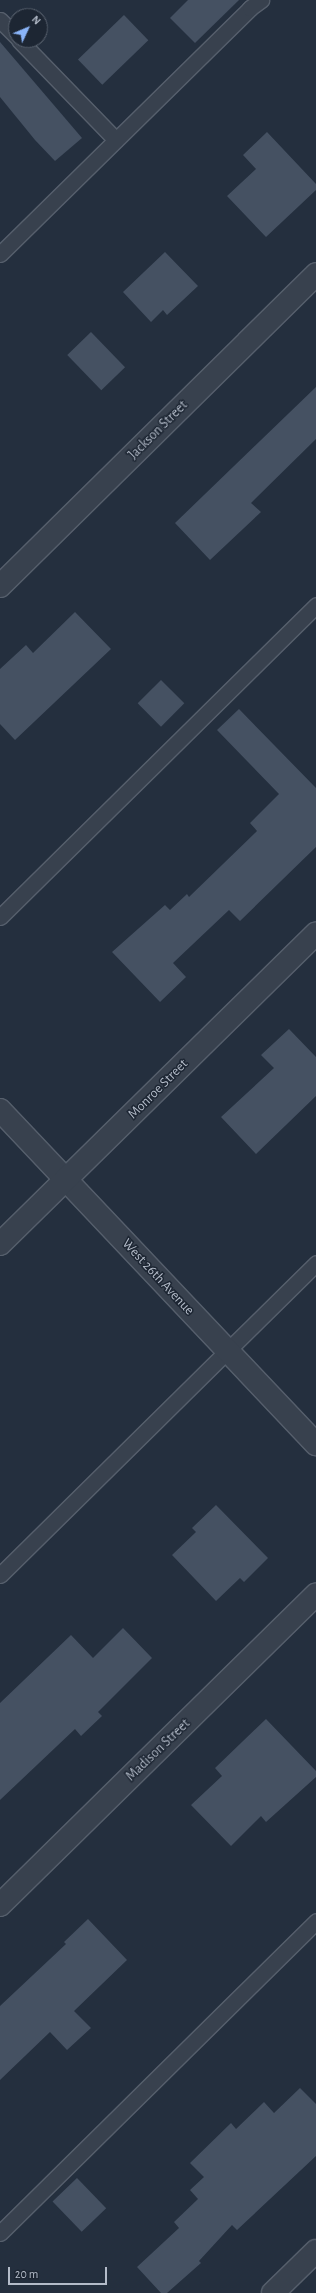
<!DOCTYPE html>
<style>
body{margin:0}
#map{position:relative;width:316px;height:2293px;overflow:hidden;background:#242f3e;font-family:"Alegreya Sans",sans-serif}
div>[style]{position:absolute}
.building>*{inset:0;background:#455162;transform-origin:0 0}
.roads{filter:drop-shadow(1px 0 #565f6c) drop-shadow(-1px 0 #565f6c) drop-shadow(0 1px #565f6c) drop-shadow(0 -1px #565f6c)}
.lane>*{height:15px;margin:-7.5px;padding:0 7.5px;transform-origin:7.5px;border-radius:7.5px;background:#38414e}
.street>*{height:22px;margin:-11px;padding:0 11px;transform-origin:11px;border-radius:11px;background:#38414e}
span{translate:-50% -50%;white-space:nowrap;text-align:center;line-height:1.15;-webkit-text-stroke:3px #1d2633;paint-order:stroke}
.street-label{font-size:14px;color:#b4bcc9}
.north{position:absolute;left:8px;top:8px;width:40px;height:40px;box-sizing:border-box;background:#1d2633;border:1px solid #59626f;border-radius:50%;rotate:46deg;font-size:11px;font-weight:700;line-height:16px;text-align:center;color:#b4bcc9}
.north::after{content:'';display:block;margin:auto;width:14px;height:18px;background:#8ab4f8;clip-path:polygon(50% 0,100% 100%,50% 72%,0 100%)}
.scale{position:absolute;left:8px;top:2267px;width:99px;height:18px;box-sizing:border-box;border:2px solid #b4bcc9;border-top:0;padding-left:5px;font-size:12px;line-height:14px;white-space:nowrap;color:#b4bcc9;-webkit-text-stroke:3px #1d2633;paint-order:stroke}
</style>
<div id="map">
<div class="building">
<div style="clip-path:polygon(188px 0,239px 0,195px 43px,170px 18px)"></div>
<div style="left:124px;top:15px;width:35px;height:64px;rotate:46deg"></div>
<div style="clip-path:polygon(0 42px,82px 138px,55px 161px,35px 140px,0 97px)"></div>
<div style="clip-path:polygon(267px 132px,316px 184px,316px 190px,266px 237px,227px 196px,256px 169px,243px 155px)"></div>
<div style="clip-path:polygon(165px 252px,198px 286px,167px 315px,163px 310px,151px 322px,123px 292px)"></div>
<div style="left:91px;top:332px;width:49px;height:33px;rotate:46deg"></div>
<div style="clip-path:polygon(316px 387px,316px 439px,251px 503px,261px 512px,210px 560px,175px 523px)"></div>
<div style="clip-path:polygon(75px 612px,111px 649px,15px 740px,0 724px,0 669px,26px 645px,33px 653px)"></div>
<div style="left:161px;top:680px;width:33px;height:33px;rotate:45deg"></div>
<div style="clip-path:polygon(239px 709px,316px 788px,316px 847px,240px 921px,229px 910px,173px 963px,186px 977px,160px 1002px,112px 952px,165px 905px,170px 910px,187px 894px,189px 897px,257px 831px,250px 823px,279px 794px,217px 730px)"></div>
<div style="clip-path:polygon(289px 1029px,316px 1057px,316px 1096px,256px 1154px,221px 1117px,274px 1068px,261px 1055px)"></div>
<div style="clip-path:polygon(216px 1505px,268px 1558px,244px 1582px,240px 1578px,216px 1601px,172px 1555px,196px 1532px,192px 1528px)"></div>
<div style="clip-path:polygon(123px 1628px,152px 1658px,98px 1712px,102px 1716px,81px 1736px,75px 1729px,0 1800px,0 1703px,71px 1635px,93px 1658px)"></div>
<div style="clip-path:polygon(266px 1719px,316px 1771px,316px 1777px,266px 1822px,261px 1816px,231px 1846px,191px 1805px,222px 1776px,215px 1768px)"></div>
<div style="clip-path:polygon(88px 1919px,127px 1960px,74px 2011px,91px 2028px,67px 2050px,50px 2032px,0 2080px,0 2006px,66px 1944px,64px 1942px)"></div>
<div style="clip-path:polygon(300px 2088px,316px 2104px,316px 2156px,237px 2230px,232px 2225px,199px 2261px,201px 2263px,167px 2293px,161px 2293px,137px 2267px,179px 2228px,174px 2222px,198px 2199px,190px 2190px,204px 2177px,190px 2163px,231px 2123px,236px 2129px,264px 2102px,274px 2113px)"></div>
<div style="left:77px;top:2178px;width:42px;height:34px;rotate:46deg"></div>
</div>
<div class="roads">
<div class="lane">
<div style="left:0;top:20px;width:23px;rotate:45deg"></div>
<div style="left:19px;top:40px;width:139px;rotate:45.9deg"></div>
<div style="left:0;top:254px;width:351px;rotate:-44.5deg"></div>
<div style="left:250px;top:8px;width:14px;rotate:-36deg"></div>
<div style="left:0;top:917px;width:444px;rotate:-44.6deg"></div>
<div style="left:0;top:1575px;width:444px;rotate:-44.6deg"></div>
<div style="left:0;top:2233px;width:444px;rotate:-44.6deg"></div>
</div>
<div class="street">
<div style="left:0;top:586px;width:444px;rotate:-44.6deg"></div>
<div style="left:0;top:1110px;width:460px;rotate:46.6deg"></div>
<div style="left:0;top:1244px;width:443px;rotate:-44.5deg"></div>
<div style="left:0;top:1905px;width:443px;rotate:-44.5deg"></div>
<div style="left:273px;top:2293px;width:60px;rotate:-44.3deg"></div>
</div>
</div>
<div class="street-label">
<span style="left:158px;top:430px;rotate:-45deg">Jackson Street</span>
<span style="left:158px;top:1089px;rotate:-45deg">Monroe Street</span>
<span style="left:158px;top:1277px;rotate:47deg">West 26th Avenue</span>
<span style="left:158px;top:1750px;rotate:-44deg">Madison Street</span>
</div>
<div class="north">N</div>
<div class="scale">20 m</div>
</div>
